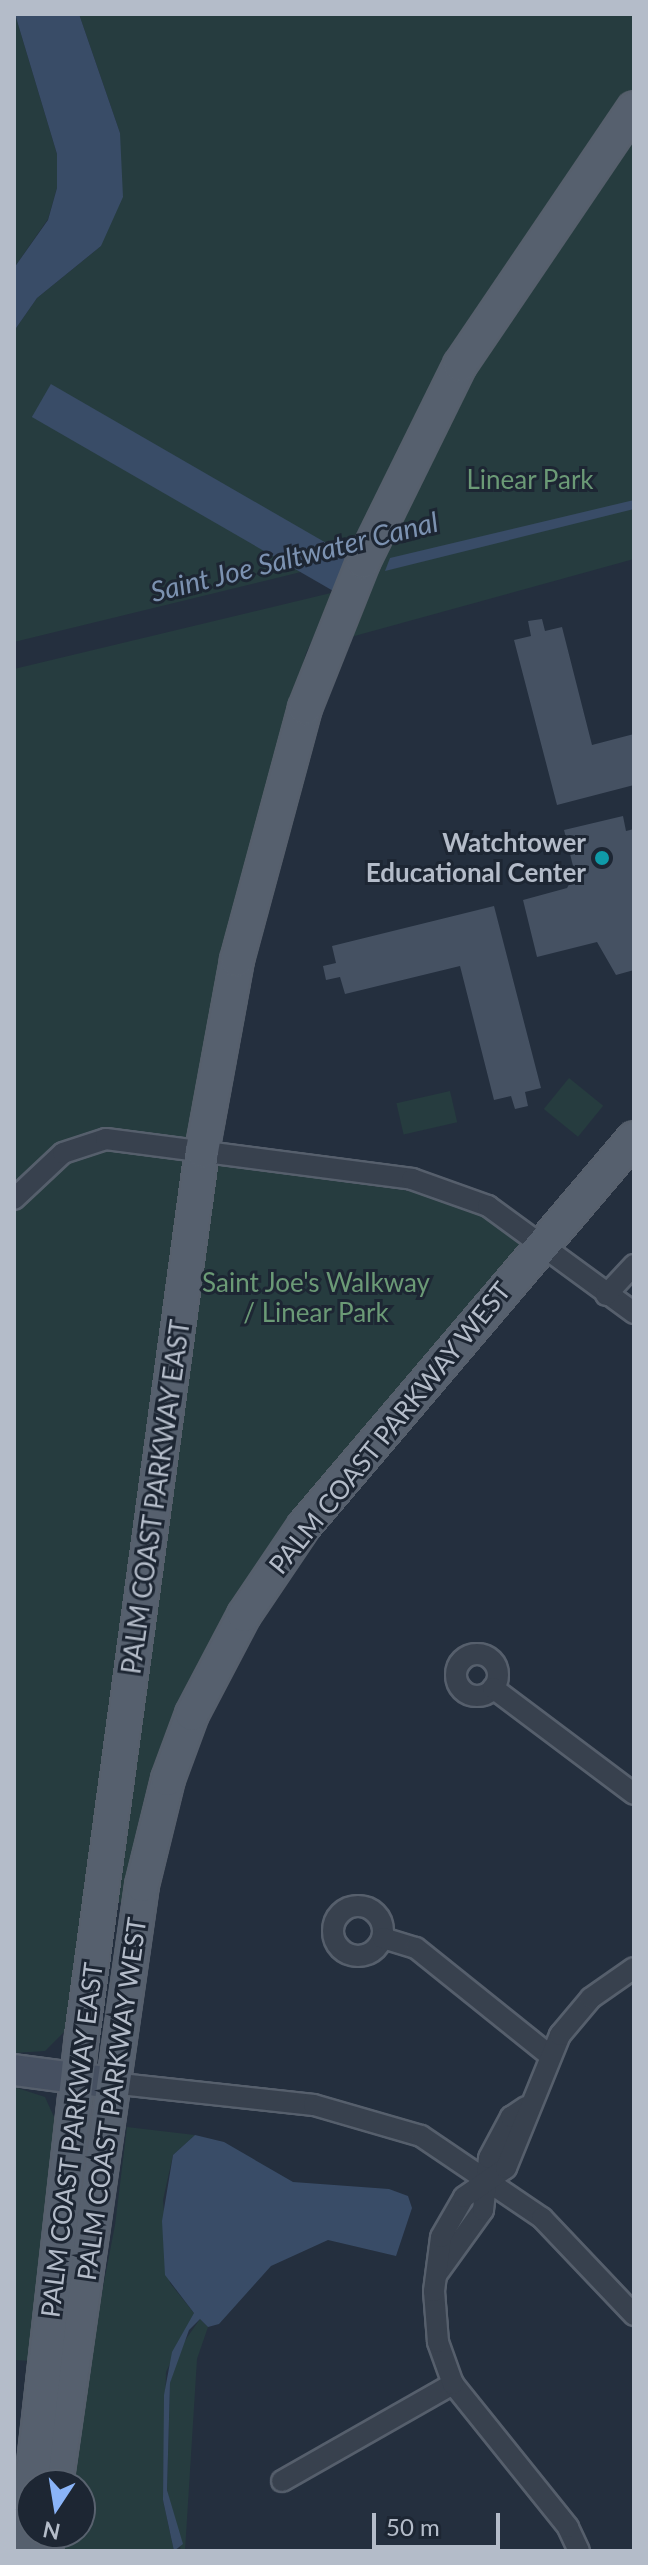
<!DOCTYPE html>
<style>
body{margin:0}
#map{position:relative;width:648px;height:2565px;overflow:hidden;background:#242f3e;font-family:Lato,sans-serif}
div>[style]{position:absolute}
.green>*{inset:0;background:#263c3f;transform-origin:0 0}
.water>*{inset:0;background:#394c67;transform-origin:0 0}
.building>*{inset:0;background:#455162}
.roads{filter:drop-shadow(2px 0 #565f6c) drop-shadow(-2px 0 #565f6c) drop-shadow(0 2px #565f6c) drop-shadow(0 -2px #565f6c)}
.street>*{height:20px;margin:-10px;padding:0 10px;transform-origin:10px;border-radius:10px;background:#38414e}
.street>.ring{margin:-10px;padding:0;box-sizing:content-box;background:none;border:20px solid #38414e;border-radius:50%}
.secondary>*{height:30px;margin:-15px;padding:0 15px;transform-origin:15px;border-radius:15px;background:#465061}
.primary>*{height:32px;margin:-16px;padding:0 16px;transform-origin:16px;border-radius:16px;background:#56606e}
.dots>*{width:22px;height:22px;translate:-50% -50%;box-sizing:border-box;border:4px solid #1d2633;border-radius:50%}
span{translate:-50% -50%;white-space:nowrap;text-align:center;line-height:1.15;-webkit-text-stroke:6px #1d2633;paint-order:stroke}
.park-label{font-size:26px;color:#6b9a76}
.poi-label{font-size:26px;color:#b4bcc9;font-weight:700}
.right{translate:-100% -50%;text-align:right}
.street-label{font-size:26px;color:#b4bcc9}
.water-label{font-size:28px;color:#7c92b1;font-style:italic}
.frame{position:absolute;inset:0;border:16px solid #b4bcc9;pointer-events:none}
.north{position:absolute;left:16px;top:2469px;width:80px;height:80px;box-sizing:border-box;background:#1d2633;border:2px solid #59626f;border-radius:50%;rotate:192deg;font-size:22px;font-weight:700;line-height:32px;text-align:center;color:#b4bcc9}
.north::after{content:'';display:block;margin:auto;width:28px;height:36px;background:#8ab4f8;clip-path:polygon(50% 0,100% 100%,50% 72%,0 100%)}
.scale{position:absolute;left:372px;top:2513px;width:128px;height:36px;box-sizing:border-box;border:4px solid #b4bcc9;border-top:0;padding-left:10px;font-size:24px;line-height:28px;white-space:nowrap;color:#b4bcc9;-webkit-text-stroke:6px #1d2633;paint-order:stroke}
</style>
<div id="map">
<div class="green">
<div style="clip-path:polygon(15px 14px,57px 154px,57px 188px,48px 219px,14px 268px)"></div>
<div style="clip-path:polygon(79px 14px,634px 14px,634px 94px,354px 559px,14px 642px,14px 331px,37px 298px,101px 246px,120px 133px)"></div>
<div style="clip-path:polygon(634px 133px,634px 559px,340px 640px,444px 419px,510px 306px)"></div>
<div style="clip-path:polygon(335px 592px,306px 653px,275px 766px,188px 1137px,182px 1231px,71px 2025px,45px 2051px,14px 2053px,14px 669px)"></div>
<div style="left:569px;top:1078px;width:44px;height:40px;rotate:39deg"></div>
<div style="left:450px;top:1091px;width:32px;height:55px;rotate:77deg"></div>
<div style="clip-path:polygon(210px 1164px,455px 1197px,530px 1244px,368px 1424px,241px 1598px,127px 1904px,117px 1902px,121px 1851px)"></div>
<div style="clip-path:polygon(14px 2087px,45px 2097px,58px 2126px,31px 2361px,14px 2360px)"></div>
<div style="clip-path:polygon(127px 2127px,195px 2135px,173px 2155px,163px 2200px,170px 2283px,194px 2313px,166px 2372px,163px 2500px,174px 2551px,57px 2551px,62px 2533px,80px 2533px,80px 2485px,65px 2485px,115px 2225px)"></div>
<div style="clip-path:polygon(200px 2319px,208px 2327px,197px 2359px,185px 2551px,181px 2551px,167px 2490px,170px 2383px,179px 2349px)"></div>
</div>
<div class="water">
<div style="clip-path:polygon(15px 14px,79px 14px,120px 133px,123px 197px,101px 246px,37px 298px,14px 331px,14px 268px,48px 220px,57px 188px,57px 154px)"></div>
<div style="clip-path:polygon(634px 500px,634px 509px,385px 571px,390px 558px)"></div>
<div style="left:354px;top:559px;width:38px;height:350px;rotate:120deg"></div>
<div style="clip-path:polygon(195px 2135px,224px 2142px,293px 2182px,389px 2189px,408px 2196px,412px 2208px,396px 2256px,328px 2240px,271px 2266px,219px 2324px,208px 2327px,200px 2319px,189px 2330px,170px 2383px,167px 2490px,183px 2544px,174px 2551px,163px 2500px,164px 2395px,172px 2352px,194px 2313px,165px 2275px,162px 2221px,173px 2155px)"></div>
</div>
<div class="building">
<div style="clip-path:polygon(542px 619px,545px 631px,562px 627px,592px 745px,634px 734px,634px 785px,557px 805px,514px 640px,531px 636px,528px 621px)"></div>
<div style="clip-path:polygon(623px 816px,626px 831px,634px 829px,634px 970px,616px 975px,597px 942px,537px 957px,523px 900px,567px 888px,575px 874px,564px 830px)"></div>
<div style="clip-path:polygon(494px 906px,541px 1088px,525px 1092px,528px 1106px,515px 1109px,511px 1096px,494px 1100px,460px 966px,345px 994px,340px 977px,326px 980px,323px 966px,336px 963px,332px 946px)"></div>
</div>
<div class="roads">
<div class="street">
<div style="left:14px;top:1199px;width:67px;rotate:-43.2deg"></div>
<div style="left:63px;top:1153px;width:45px;rotate:-18deg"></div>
<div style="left:106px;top:1139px;width:309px;rotate:7.4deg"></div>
<div style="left:412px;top:1179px;width:81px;rotate:19.6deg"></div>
<div style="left:488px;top:1206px;width:181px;rotate:36.2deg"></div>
<div style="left:606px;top:1295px;width:41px;rotate:-47deg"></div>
<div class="ring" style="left:456px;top:1654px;width:22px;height:22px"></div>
<div style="left:493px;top:1688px;width:176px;rotate:36.9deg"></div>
<div class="ring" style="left:333px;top:1906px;width:30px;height:30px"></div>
<div style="left:383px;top:1938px;width:34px;rotate:17deg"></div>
<div style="left:416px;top:1948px;width:171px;rotate:38.8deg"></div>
<div style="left:111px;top:2083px;width:204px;rotate:6.2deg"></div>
<div style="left:314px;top:2105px;width:111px;rotate:16.2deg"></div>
<div style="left:421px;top:2136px;width:146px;rotate:34.1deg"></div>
<div style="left:542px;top:2218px;width:134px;rotate:46.5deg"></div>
<div style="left:437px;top:2274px;width:79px;rotate:-54.3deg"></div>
<div style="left:483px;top:2210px;width:52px;rotate:-83.4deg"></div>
<div style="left:489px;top:2158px;width:47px;rotate:-61.8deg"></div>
<div style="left:511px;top:2117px;width:18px;rotate:-34deg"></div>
<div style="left:282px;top:2481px;width:197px;rotate:-29.6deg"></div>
<div style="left:579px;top:2551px;width:26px;rotate:-115deg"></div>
<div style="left:568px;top:2527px;width:184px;rotate:-128.8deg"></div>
<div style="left:453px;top:2384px;width:45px;rotate:-109.7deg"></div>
<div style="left:438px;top:2342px;width:51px;rotate:-94.5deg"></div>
<div style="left:434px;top:2291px;width:54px;rotate:-82.6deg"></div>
<div style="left:441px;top:2237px;width:46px;rotate:-60.1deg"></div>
<div style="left:464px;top:2197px;width:51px;rotate:-34.6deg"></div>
<div style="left:506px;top:2168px;width:144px;rotate:-67.9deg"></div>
<div style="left:560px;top:2035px;width:48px;rotate:-50deg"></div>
<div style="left:591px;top:1998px;width:52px;rotate:-34.9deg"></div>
</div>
<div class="secondary">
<div style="left:14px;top:2070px;width:98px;rotate:7.6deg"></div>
</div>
<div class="primary">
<div style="left:56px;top:2485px;width:606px;rotate:-81.84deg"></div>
<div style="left:142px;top:1885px;width:109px;rotate:-76.2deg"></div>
<div style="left:168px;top:1779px;width:69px;rotate:-69.7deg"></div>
<div style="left:192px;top:1714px;width:112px;rotate:-62.3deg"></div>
<div style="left:244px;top:1615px;width:107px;rotate:-56deg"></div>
<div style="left:304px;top:1526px;width:509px;rotate:-49.62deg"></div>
<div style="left:29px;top:2507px;width:474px;rotate:-83.6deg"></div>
<div style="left:82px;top:2036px;width:893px;rotate:-82.28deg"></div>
<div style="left:202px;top:1151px;width:194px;rotate:-79.6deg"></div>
<div style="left:237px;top:960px;width:261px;rotate:-74.9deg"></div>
<div style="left:305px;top:708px;width:157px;rotate:-68.3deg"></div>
<div style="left:363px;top:562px;width:220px;rotate:-63.8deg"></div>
<div style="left:460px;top:365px;width:310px;rotate:-55.9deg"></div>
<div style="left:22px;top:2551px;width:17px;rotate:-83deg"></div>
<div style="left:46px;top:2551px;width:14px;rotate:-82deg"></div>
</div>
</div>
<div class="dots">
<div style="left:602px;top:858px;background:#0f9aa8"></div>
</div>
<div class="park-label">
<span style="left:530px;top:480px">Linear Park</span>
<span style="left:316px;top:1298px">Saint Joe's Walkway<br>/ Linear Park</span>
</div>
<div class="poi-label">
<span class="right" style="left:586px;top:858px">Watchtower<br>Educational Center</span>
</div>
<div class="street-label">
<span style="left:390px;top:1428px;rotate:-51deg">PALM COAST PARKWAY WEST</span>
<span style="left:156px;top:1497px;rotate:-82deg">PALM COAST PARKWAY EAST</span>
<span style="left:112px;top:2099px;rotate:-82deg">PALM COAST PARKWAY WEST</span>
<span style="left:72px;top:2140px;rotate:-83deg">PALM COAST PARKWAY EAST</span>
</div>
<div class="water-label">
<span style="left:294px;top:556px;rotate:-14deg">Saint Joe Saltwater Canal</span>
</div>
<div class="frame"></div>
<div class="north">N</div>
<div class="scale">50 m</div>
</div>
